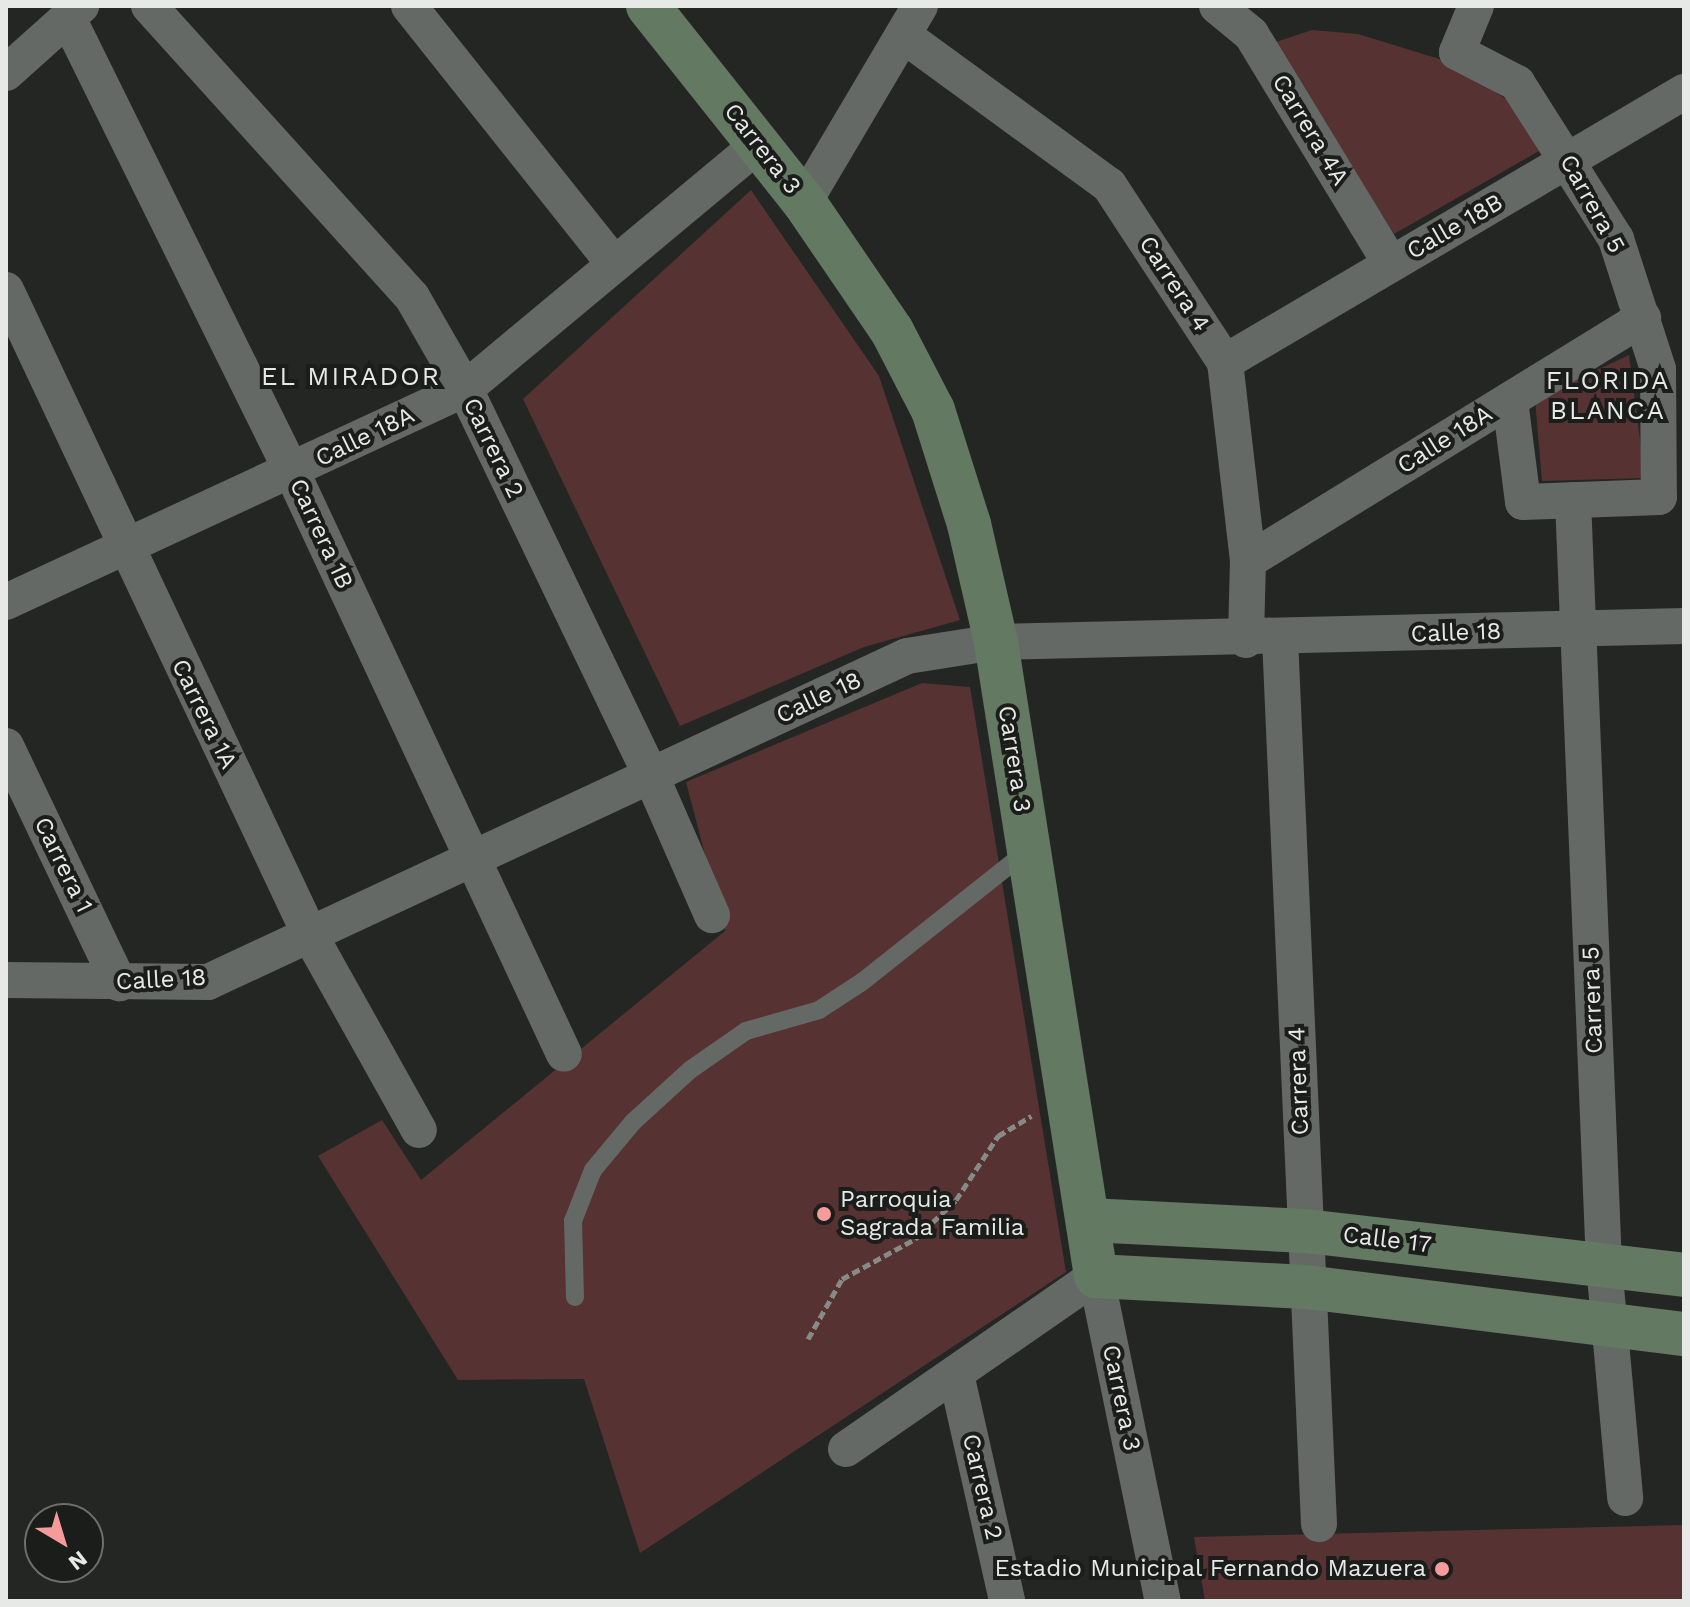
<!DOCTYPE html>
<style>
body{margin:0}
#map{position:relative;width:1690px;height:1607px;overflow:hidden;background:#242623;font-family:"Work Sans",sans-serif}
div>[style]{position:absolute}
.green>*{inset:0;background:#563233}
.path>*{height:5px;margin-top:-2.5px;transform-origin:0;background:repeating-linear-gradient(90deg,#888a87 0 8px,transparent 0 12px)}
.lane>*{height:18px;margin:-9px;padding:0 9px;transform-origin:9px;border-radius:9px;background:#656965}
.street>*{height:36px;margin:-18px;padding:0 18px;transform-origin:18px;border-radius:18px;background:#656965}
.secondary>*{height:44px;margin:-22px;padding:0 22px;transform-origin:22px;border-radius:22px;background:#637962}
.dots>*{width:22px;height:22px;translate:-50% -50%;box-sizing:border-box;border:4px solid #1a1d1a;border-radius:50%}
span{translate:-50% -50%;white-space:nowrap;text-align:center;line-height:1.15;-webkit-text-stroke:8px #1a1d1a;paint-order:stroke}
.street-label{font-size:24px;color:#e7e9e6}
.poi-label{font-size:24px;color:#e7e9e6}
.left{translate:0 -50%;text-align:left}
.right{translate:-100% -50%;text-align:right}
.neighbourhood-label{font-size:26px;color:#e7e9e6;letter-spacing:2px}
.frame{position:absolute;inset:0;border:8px solid #e7e9e6;pointer-events:none}
.north{position:absolute;left:24px;top:1503px;width:80px;height:80px;box-sizing:border-box;background:#1a1d1a;border:2px solid #6c6f6c;border-radius:50%;rotate:142deg;font-size:22px;font-weight:700;line-height:32px;text-align:center;color:#e7e9e6}
.north::after{content:'';display:block;margin:auto;width:28px;height:36px;background:#f59b9c;clip-path:polygon(50% 0,100% 100%,50% 72%,0 100%)}
</style>
<div id="map">
<div class="green">
<div style="clip-path:polygon(1312px 30px,1358px 34px,1446px 61px,1506px 99px,1539px 151px,1394px 234px,1273px 43px)"></div>
<div style="clip-path:polygon(751px 190px,879px 376px,960px 620px,864px 647px,680px 726px,523px 399px)"></div>
<div style="clip-path:polygon(1629px 355px,1645px 478px,1542px 481px,1535px 399px)"></div>
<div style="clip-path:polygon(922px 683px,970px 687px,1066px 1272px,640px 1553px,584px 1379px,458px 1380px,318px 1156px,382px 1120px,421px 1180px,725px 931px,686px 782px)"></div>
<div style="clip-path:polygon(1684px 1525px,1684px 1601px,1205px 1601px,1194px 1537px)"></div>
</div>
<div class="path">
<div style="left:808px;top:1339px;width:69px;rotate:-60.5deg"></div>
<div style="left:842px;top:1279px;width:83px;rotate:-28.7deg"></div>
<div style="left:915px;top:1239px;width:57px;rotate:-43.6deg"></div>
<div style="left:956px;top:1200px;width:77px;rotate:-56.7deg"></div>
<div style="left:998px;top:1136px;width:39px;rotate:-31deg"></div>
</div>
<div class="lane">
<div style="left:575px;top:1297px;width:76px;rotate:-91.5deg"></div>
<div style="left:573px;top:1221px;width:55px;rotate:-68.6deg"></div>
<div style="left:593px;top:1170px;width:62px;rotate:-50.2deg"></div>
<div style="left:633px;top:1122px;width:77px;rotate:-42.4deg"></div>
<div style="left:690px;top:1070px;width:68px;rotate:-34.9deg"></div>
<div style="left:746px;top:1031px;width:76px;rotate:-16deg"></div>
<div style="left:819px;top:1010px;width:51px;rotate:-33.1deg"></div>
<div style="left:862px;top:982px;width:209px;rotate:-38.4deg"></div>
</div>
<div class="street">
<div style="left:149px;top:6px;width:392px;rotate:47.9deg"></div>
<div style="left:412px;top:297px;width:106px;rotate:60.1deg"></div>
<div style="left:465px;top:389px;width:429px;rotate:64.3deg"></div>
<div style="left:651px;top:776px;width:152px;rotate:66.3deg"></div>
<div style="left:409px;top:6px;width:330px;rotate:51.5deg"></div>
<div style="left:1217px;top:6px;width:44px;rotate:39.5deg"></div>
<div style="left:1251px;top:34px;width:269px;rotate:58.7deg"></div>
<div style="left:1476px;top:6px;width:50px;rotate:112.4deg"></div>
<div style="left:1457px;top:52px;width:68px;rotate:27.3deg"></div>
<div style="left:1517px;top:83px;width:185px;rotate:57.6deg"></div>
<div style="left:1616px;top:239px;width:137px;rotate:72.1deg"></div>
<div style="left:1658px;top:369px;width:128px;rotate:89.6deg"></div>
<div style="left:1659px;top:497px;width:136px;rotate:177.9deg"></div>
<div style="left:1523px;top:502px;width:103px;rotate:-97.3deg"></div>
<div style="left:68px;top:18px;width:506px;rotate:63.74deg"></div>
<div style="left:292px;top:472px;width:642px;rotate:64.95deg"></div>
<div style="left:903px;top:35px;width:255px;rotate:36.1deg"></div>
<div style="left:1109px;top:185px;width:212px;rotate:56.8deg"></div>
<div style="left:1225px;top:362px;width:200px;rotate:83.4deg"></div>
<div style="left:1248px;top:561px;width:79px;rotate:91.5deg"></div>
<div style="left:6px;top:73px;width:101px;rotate:-41.8deg"></div>
<div style="left:804px;top:202px;width:228px;rotate:-59.4deg"></div>
<div style="left:6px;top:290px;width:715px;rotate:64.76deg"></div>
<div style="left:311px;top:937px;width:221px;rotate:60.8deg"></div>
<div style="left:1225px;top:362px;width:533px;rotate:-30.47deg"></div>
<div style="left:1573px;top:500px;width:766px;rotate:87.68deg"></div>
<div style="left:1604px;top:1265px;width:234px;rotate:84.8deg"></div>
<div style="left:1248px;top:561px;width:464px;rotate:-31.6deg"></div>
<div style="left:6px;top:602px;width:506px;rotate:-24.89deg"></div>
<div style="left:465px;top:389px;width:381px;rotate:-39.8deg"></div>
<div style="left:1280px;top:638px;width:887px;rotate:87.48deg"></div>
<div style="left:6px;top:746px;width:263px;rotate:64.5deg"></div>
<div style="left:6px;top:980px;width:202px;rotate:0.6deg"></div>
<div style="left:208px;top:982px;width:771px;rotate:-25deg"></div>
<div style="left:907px;top:656px;width:90px;rotate:-8.9deg"></div>
<div style="left:996px;top:642px;width:688px;rotate:-1.33deg"></div>
<div style="left:956px;top:1374px;width:233px;rotate:77.3deg"></div>
<div style="left:846px;top:1449px;width:304px;rotate:-34.7deg"></div>
<div style="left:1096px;top:1276px;width:332px;rotate:78.4deg"></div>
</div>
<div class="secondary">
<div style="left:648px;top:6px;width:251px;rotate:51.5deg"></div>
<div style="left:804px;top:202px;width:156px;rotate:55.7deg"></div>
<div style="left:892px;top:331px;width:89px;rotate:62.6deg"></div>
<div style="left:933px;top:410px;width:120px;rotate:72.5deg"></div>
<div style="left:969px;top:524px;width:121px;rotate:77.1deg"></div>
<div style="left:996px;top:642px;width:642px;rotate:81.04deg"></div>
<div style="left:1096px;top:1276px;width:210px;rotate:3deg"></div>
<div style="left:1306px;top:1287px;width:381px;rotate:7.1deg"></div>
<div style="left:1089px;top:1220px;width:217px;rotate:2.9deg"></div>
<div style="left:1306px;top:1231px;width:381px;rotate:6.6deg"></div>
</div>
<div class="dots">
<div style="left:824px;top:1214px;background:#f59b9c"></div>
<div style="left:1442px;top:1569px;background:#f59b9c"></div>
</div>
<div class="street-label">
<span style="left:1310px;top:130px;rotate:59deg">Carrera 4A</span>
<span style="left:762px;top:149px;rotate:52deg">Carrera 3</span>
<span style="left:1592px;top:204px;rotate:61deg">Carrera 5</span>
<span style="left:1455px;top:227px;rotate:-30deg">Calle 18B</span>
<span style="left:1174px;top:284px;rotate:57deg">Carrera 4</span>
<span style="left:365px;top:437px;rotate:-26deg">Calle 18A</span>
<span style="left:1445px;top:440px;rotate:-32deg">Calle 18A</span>
<span style="left:493px;top:448px;rotate:64deg">Carrera 2</span>
<span style="left:321px;top:534px;rotate:65deg">Carrera 1B</span>
<span style="left:1456px;top:633px;rotate:-2deg">Calle 18</span>
<span style="left:819px;top:698px;rotate:-25deg">Calle 18</span>
<span style="left:204px;top:714px;rotate:64deg">Carrera 1A</span>
<span style="left:1014px;top:759px;rotate:81deg">Carrera 3</span>
<span style="left:63px;top:865px;rotate:64deg">Carrera 1</span>
<span style="left:161px;top:980px;rotate:-3deg">Calle 18</span>
<span style="left:1593px;top:1000px;rotate:-92deg">Carrera 5</span>
<span style="left:1299px;top:1081px;rotate:-92deg">Carrera 4</span>
<span style="left:1387px;top:1240px;rotate:7deg">Calle 17</span>
<span style="left:1121px;top:1398px;rotate:78deg">Carrera 3</span>
<span style="left:982px;top:1487px;rotate:77deg">Carrera 2</span>
</div>
<div class="poi-label">
<span class="left" style="left:840px;top:1214px">Parroquia<br>Sagrada Familia</span>
<span class="right" style="left:1426px;top:1569px">Estadio Municipal Fernando Mazuera</span>
</div>
<div class="neighbourhood-label">
<span style="left:351px;top:377px">EL MIRADOR</span>
<span style="left:1608px;top:396px">FLORIDA<br>BLANCA</span>
</div>
<div class="frame"></div>
<div class="north">N</div>
</div>
